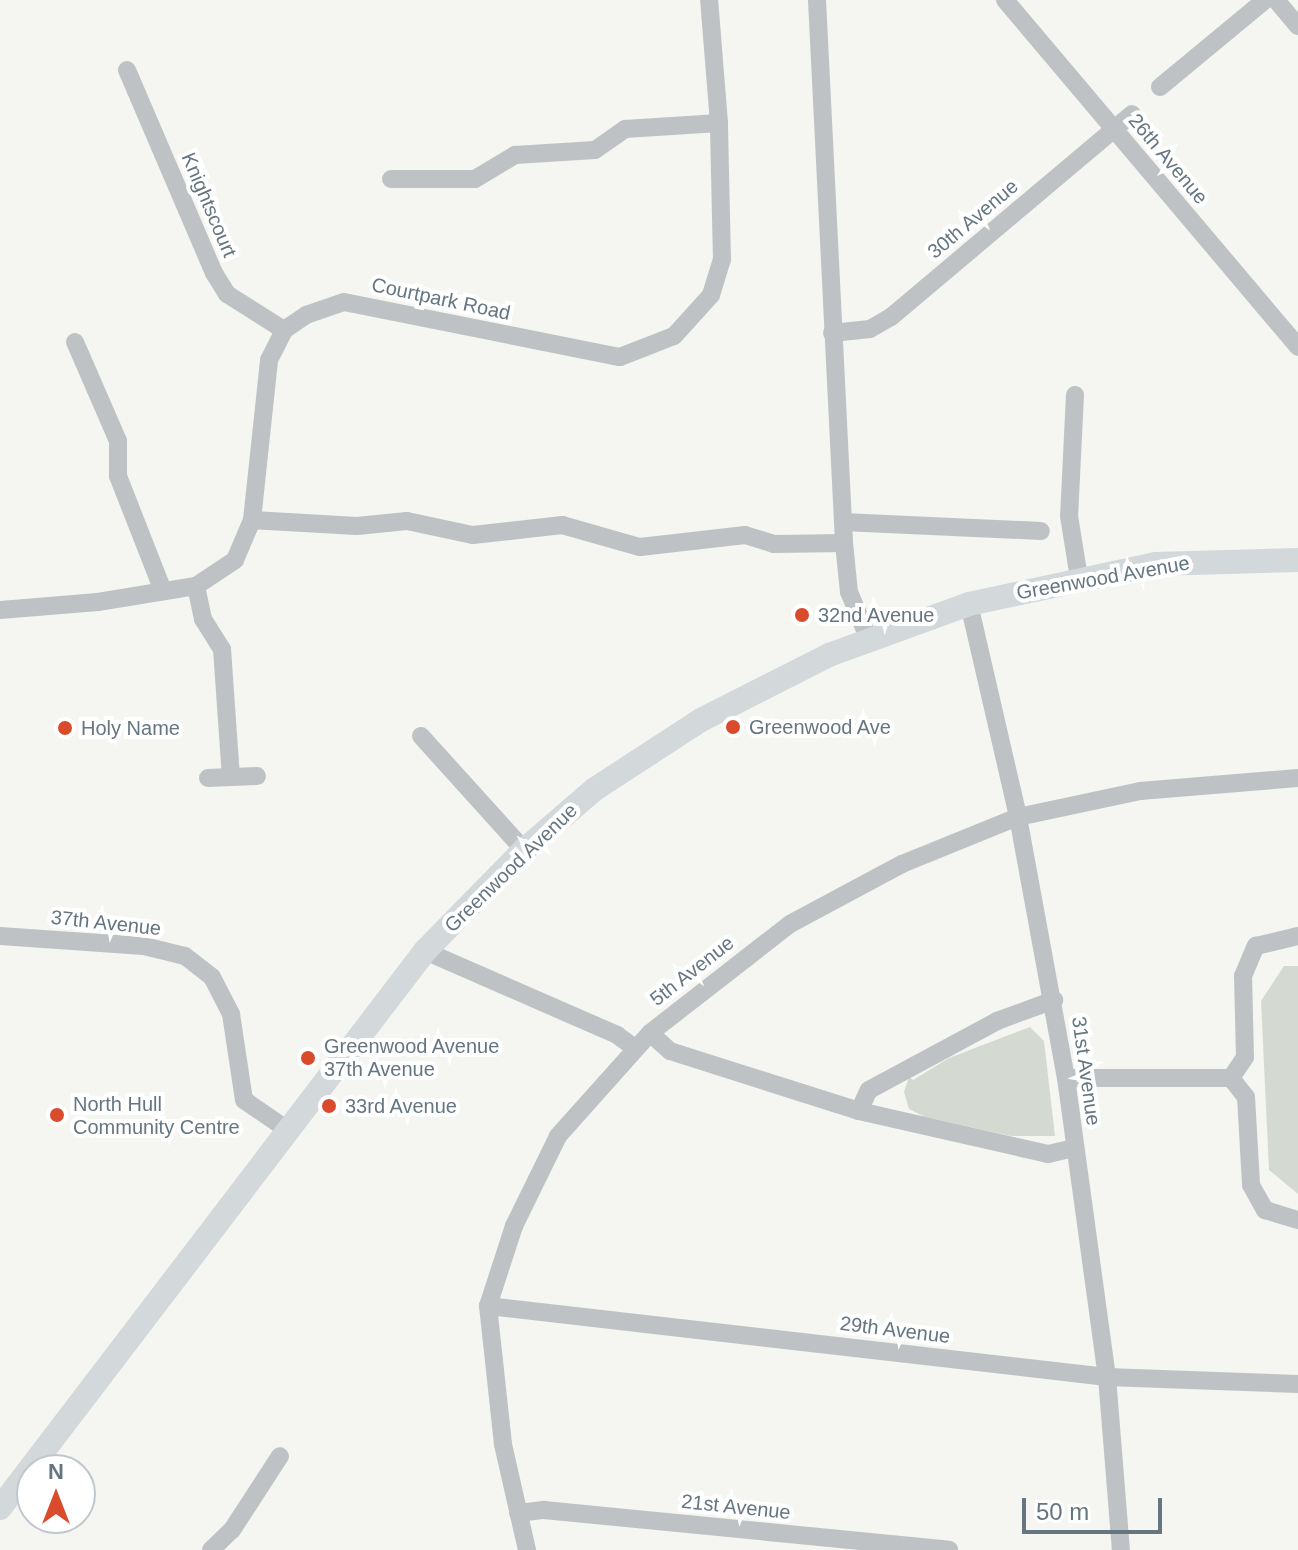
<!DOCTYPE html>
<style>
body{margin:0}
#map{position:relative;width:1298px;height:1550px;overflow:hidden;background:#f5f5f1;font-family:Helvetica,sans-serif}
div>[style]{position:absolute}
.green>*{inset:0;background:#d4dad1}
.street>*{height:18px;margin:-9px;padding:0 9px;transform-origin:9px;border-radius:9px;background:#bec2c5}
.secondary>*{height:24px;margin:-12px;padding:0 12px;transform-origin:12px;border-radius:12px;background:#d3d8db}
.dots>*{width:22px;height:22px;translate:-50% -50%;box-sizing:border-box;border:4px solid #fff;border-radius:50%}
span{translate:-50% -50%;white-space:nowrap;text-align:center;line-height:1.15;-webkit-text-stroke:8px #fff;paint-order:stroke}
.street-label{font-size:20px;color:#657681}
.poi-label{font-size:20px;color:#657681}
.left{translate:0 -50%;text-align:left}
.north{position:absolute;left:16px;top:1454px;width:80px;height:80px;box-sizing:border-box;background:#fff;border:2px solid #c1c8cd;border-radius:50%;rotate:0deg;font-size:22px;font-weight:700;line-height:32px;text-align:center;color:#657681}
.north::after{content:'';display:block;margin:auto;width:28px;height:36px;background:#da4b2c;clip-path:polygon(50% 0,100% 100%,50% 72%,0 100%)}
.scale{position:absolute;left:1022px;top:1498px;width:140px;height:36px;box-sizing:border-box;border:4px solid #657681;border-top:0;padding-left:10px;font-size:24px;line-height:28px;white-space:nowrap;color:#657681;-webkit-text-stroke:6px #fff;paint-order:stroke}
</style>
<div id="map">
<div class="green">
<div style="clip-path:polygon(1284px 966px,1298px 966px,1298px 1194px,1269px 1170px,1261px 1001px)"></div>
<div style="clip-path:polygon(1030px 1027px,1044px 1041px,1055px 1136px,1011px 1136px,925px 1117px,909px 1109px,904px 1092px,909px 1077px,913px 1080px,949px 1058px)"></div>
</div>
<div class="street">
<div style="left:817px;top:0;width:544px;rotate:87.15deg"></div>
<div style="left:844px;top:543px;width:49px;rotate:84.2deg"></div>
<div style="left:849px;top:592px;width:49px;rotate:67.1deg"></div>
<div style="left:1005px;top:0;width:454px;rotate:49.8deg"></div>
<div style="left:1276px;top:0;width:34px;rotate:50deg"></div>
<div style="left:127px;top:70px;width:221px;rotate:66.8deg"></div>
<div style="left:214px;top:273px;width:25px;rotate:58deg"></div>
<div style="left:227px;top:294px;width:67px;rotate:32.3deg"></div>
<div style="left:1160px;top:87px;width:136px;rotate:-39.6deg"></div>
<div style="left:391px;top:179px;width:84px"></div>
<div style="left:475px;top:179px;width:47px;rotate:-31deg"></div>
<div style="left:515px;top:155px;width:80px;rotate:-3.6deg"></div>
<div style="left:595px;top:150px;width:37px;rotate:-35deg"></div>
<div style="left:625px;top:129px;width:94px;rotate:-3.7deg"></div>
<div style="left:832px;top:333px;width:38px;rotate:-6deg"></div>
<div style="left:870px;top:329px;width:24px;rotate:-30deg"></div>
<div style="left:891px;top:317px;width:315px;rotate:-40.1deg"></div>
<div style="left:75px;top:342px;width:108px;rotate:66.5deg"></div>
<div style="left:118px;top:441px;width:35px;rotate:90deg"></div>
<div style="left:118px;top:476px;width:123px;rotate:68.6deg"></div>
<div style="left:1075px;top:395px;width:121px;rotate:92.8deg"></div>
<div style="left:1069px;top:516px;width:63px;rotate:80.8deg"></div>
<div style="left:252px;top:520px;width:105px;rotate:3.3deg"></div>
<div style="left:357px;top:526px;width:50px;rotate:-5.7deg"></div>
<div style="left:407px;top:521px;width:67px;rotate:12deg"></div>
<div style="left:473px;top:535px;width:90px;rotate:-6.4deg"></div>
<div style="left:562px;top:525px;width:81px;rotate:15.8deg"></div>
<div style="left:640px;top:547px;width:106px;rotate:-6.5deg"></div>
<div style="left:745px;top:535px;width:30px;rotate:17deg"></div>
<div style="left:774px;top:544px;width:70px;rotate:-0.8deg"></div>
<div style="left:843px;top:522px;width:198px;rotate:2.6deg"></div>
<div style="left:196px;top:586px;width:34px;rotate:78deg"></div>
<div style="left:203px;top:619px;width:36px;rotate:58deg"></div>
<div style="left:222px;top:649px;width:128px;rotate:86deg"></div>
<div style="left:969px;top:604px;width:219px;rotate:77deg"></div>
<div style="left:1018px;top:817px;width:265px;rotate:79.6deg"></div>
<div style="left:1066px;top:1078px;width:302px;rotate:82.2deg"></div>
<div style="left:1107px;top:1377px;width:174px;rotate:85.4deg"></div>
<div style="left:0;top:610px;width:98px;rotate:-4.7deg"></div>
<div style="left:98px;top:602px;width:99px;rotate:-9.3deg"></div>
<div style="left:196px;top:586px;width:47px;rotate:-33.7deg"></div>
<div style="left:235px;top:560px;width:43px;rotate:-67deg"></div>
<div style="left:252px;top:520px;width:161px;rotate:-83.9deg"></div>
<div style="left:269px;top:360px;width:34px;rotate:-63deg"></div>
<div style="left:284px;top:330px;width:27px;rotate:-34deg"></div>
<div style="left:306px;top:315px;width:40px;rotate:-18.9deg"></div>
<div style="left:344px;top:302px;width:281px;rotate:11.3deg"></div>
<div style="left:620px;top:357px;width:58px;rotate:-21.3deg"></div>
<div style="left:674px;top:336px;width:55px;rotate:-47.9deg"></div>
<div style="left:711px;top:295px;width:37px;rotate:-73deg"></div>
<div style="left:722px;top:260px;width:137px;rotate:-91.3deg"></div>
<div style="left:719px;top:123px;width:123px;rotate:-94.6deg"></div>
<div style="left:421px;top:736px;width:154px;rotate:47.9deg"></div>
<div style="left:208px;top:778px;width:49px;rotate:-2.3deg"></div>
<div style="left:0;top:936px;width:144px;rotate:4deg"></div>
<div style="left:144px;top:946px;width:42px;rotate:13.7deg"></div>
<div style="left:185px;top:956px;width:34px;rotate:38deg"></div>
<div style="left:212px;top:977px;width:42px;rotate:62.8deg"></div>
<div style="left:231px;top:1014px;width:87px;rotate:81.4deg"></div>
<div style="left:244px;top:1100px;width:51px;rotate:34.6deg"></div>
<div style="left:425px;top:951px;width:210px;rotate:23.6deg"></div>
<div style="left:617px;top:1035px;width:22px;rotate:36deg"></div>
<div style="left:650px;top:1033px;width:27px;rotate:42deg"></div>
<div style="left:670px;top:1051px;width:198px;rotate:17.6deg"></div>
<div style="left:859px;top:1111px;width:194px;rotate:12.8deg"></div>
<div style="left:1048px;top:1154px;width:28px;rotate:-13deg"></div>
<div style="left:1066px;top:1078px;width:165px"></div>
<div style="left:1231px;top:1078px;width:25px;rotate:-56deg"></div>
<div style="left:1245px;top:1057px;width:81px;rotate:-91.4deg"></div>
<div style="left:1243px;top:976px;width:33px;rotate:-67deg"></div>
<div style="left:1256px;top:946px;width:43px;rotate:-13.4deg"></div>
<div style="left:1231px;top:1078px;width:24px;rotate:52deg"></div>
<div style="left:1246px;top:1097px;width:88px;rotate:86.7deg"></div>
<div style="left:1251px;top:1185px;width:29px;rotate:61deg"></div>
<div style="left:1265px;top:1210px;width:34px;rotate:17deg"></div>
<div style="left:859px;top:1111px;width:23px;rotate:-65deg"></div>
<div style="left:869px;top:1090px;width:145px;rotate:-28.3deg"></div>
<div style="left:997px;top:1021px;width:61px;rotate:-20.2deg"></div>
<div style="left:488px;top:1306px;width:623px;rotate:6.54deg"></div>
<div style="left:1107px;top:1377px;width:191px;rotate:2.1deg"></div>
<div style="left:518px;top:1513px;width:26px;rotate:-7deg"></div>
<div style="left:544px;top:1510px;width:407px;rotate:5.6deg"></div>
<div style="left:211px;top:1550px;width:29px;rotate:-44deg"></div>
<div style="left:232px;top:1530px;width:88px;rotate:-57deg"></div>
<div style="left:527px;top:1550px;width:109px;rotate:-102.8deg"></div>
<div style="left:503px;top:1444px;width:139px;rotate:-96.2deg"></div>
<div style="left:488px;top:1306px;width:84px;rotate:-72deg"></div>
<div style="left:514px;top:1226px;width:100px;rotate:-63.9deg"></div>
<div style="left:558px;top:1136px;width:138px;rotate:-48.2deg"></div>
<div style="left:650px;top:1033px;width:177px;rotate:-37.9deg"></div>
<div style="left:790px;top:924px;width:127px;rotate:-28.2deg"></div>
<div style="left:902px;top:864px;width:125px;rotate:-22.1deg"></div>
<div style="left:1018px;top:817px;width:125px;rotate:-12deg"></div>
<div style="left:1140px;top:791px;width:159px;rotate:-4.7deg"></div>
</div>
<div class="secondary">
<div style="left:0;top:1508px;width:701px;rotate:-52.66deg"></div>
<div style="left:425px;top:951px;width:141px;rotate:-45.6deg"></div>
<div style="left:524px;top:850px;width:94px;rotate:-40.7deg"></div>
<div style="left:595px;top:789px;width:126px;rotate:-33.1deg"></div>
<div style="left:701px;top:720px;width:144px;rotate:-26.9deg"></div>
<div style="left:829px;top:655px;width:149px;rotate:-20deg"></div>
<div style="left:969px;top:604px;width:190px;rotate:-12.1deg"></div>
<div style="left:1155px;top:564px;width:143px;rotate:-1.6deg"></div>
</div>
<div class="dots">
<div style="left:802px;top:615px;background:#da4b2c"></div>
<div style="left:733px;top:727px;background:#da4b2c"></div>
<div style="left:65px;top:728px;background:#da4b2c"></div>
<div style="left:308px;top:1058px;background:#da4b2c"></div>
<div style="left:329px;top:1106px;background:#da4b2c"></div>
<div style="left:57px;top:1115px;background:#da4b2c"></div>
</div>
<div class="street-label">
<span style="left:1168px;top:159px;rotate:50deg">26th Avenue</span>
<span style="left:209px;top:205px;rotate:67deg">Knightscourt</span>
<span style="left:973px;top:219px;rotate:-40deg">30th Avenue</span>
<span style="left:441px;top:299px;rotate:12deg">Courtpark Road</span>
<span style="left:1103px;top:578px;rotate:-10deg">Greenwood Avenue</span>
<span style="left:511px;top:868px;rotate:-44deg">Greenwood Avenue</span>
<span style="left:106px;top:923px;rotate:6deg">37th Avenue</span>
<span style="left:692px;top:971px;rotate:-38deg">5th Avenue</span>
<span style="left:1086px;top:1071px;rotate:82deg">31st Avenue</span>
<span style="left:895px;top:1330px;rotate:7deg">29th Avenue</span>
<span style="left:736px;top:1507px;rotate:6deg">21st Avenue</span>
</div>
<div class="poi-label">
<span class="left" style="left:818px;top:615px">32nd Avenue</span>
<span class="left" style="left:749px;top:727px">Greenwood Ave</span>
<span class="left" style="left:81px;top:728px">Holy Name</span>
<span class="left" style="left:324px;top:1058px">Greenwood Avenue<br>37th Avenue</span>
<span class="left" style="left:73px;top:1116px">North Hull<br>Community Centre</span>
<span class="left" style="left:345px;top:1106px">33rd Avenue</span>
</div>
<div class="north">N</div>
<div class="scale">50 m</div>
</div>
